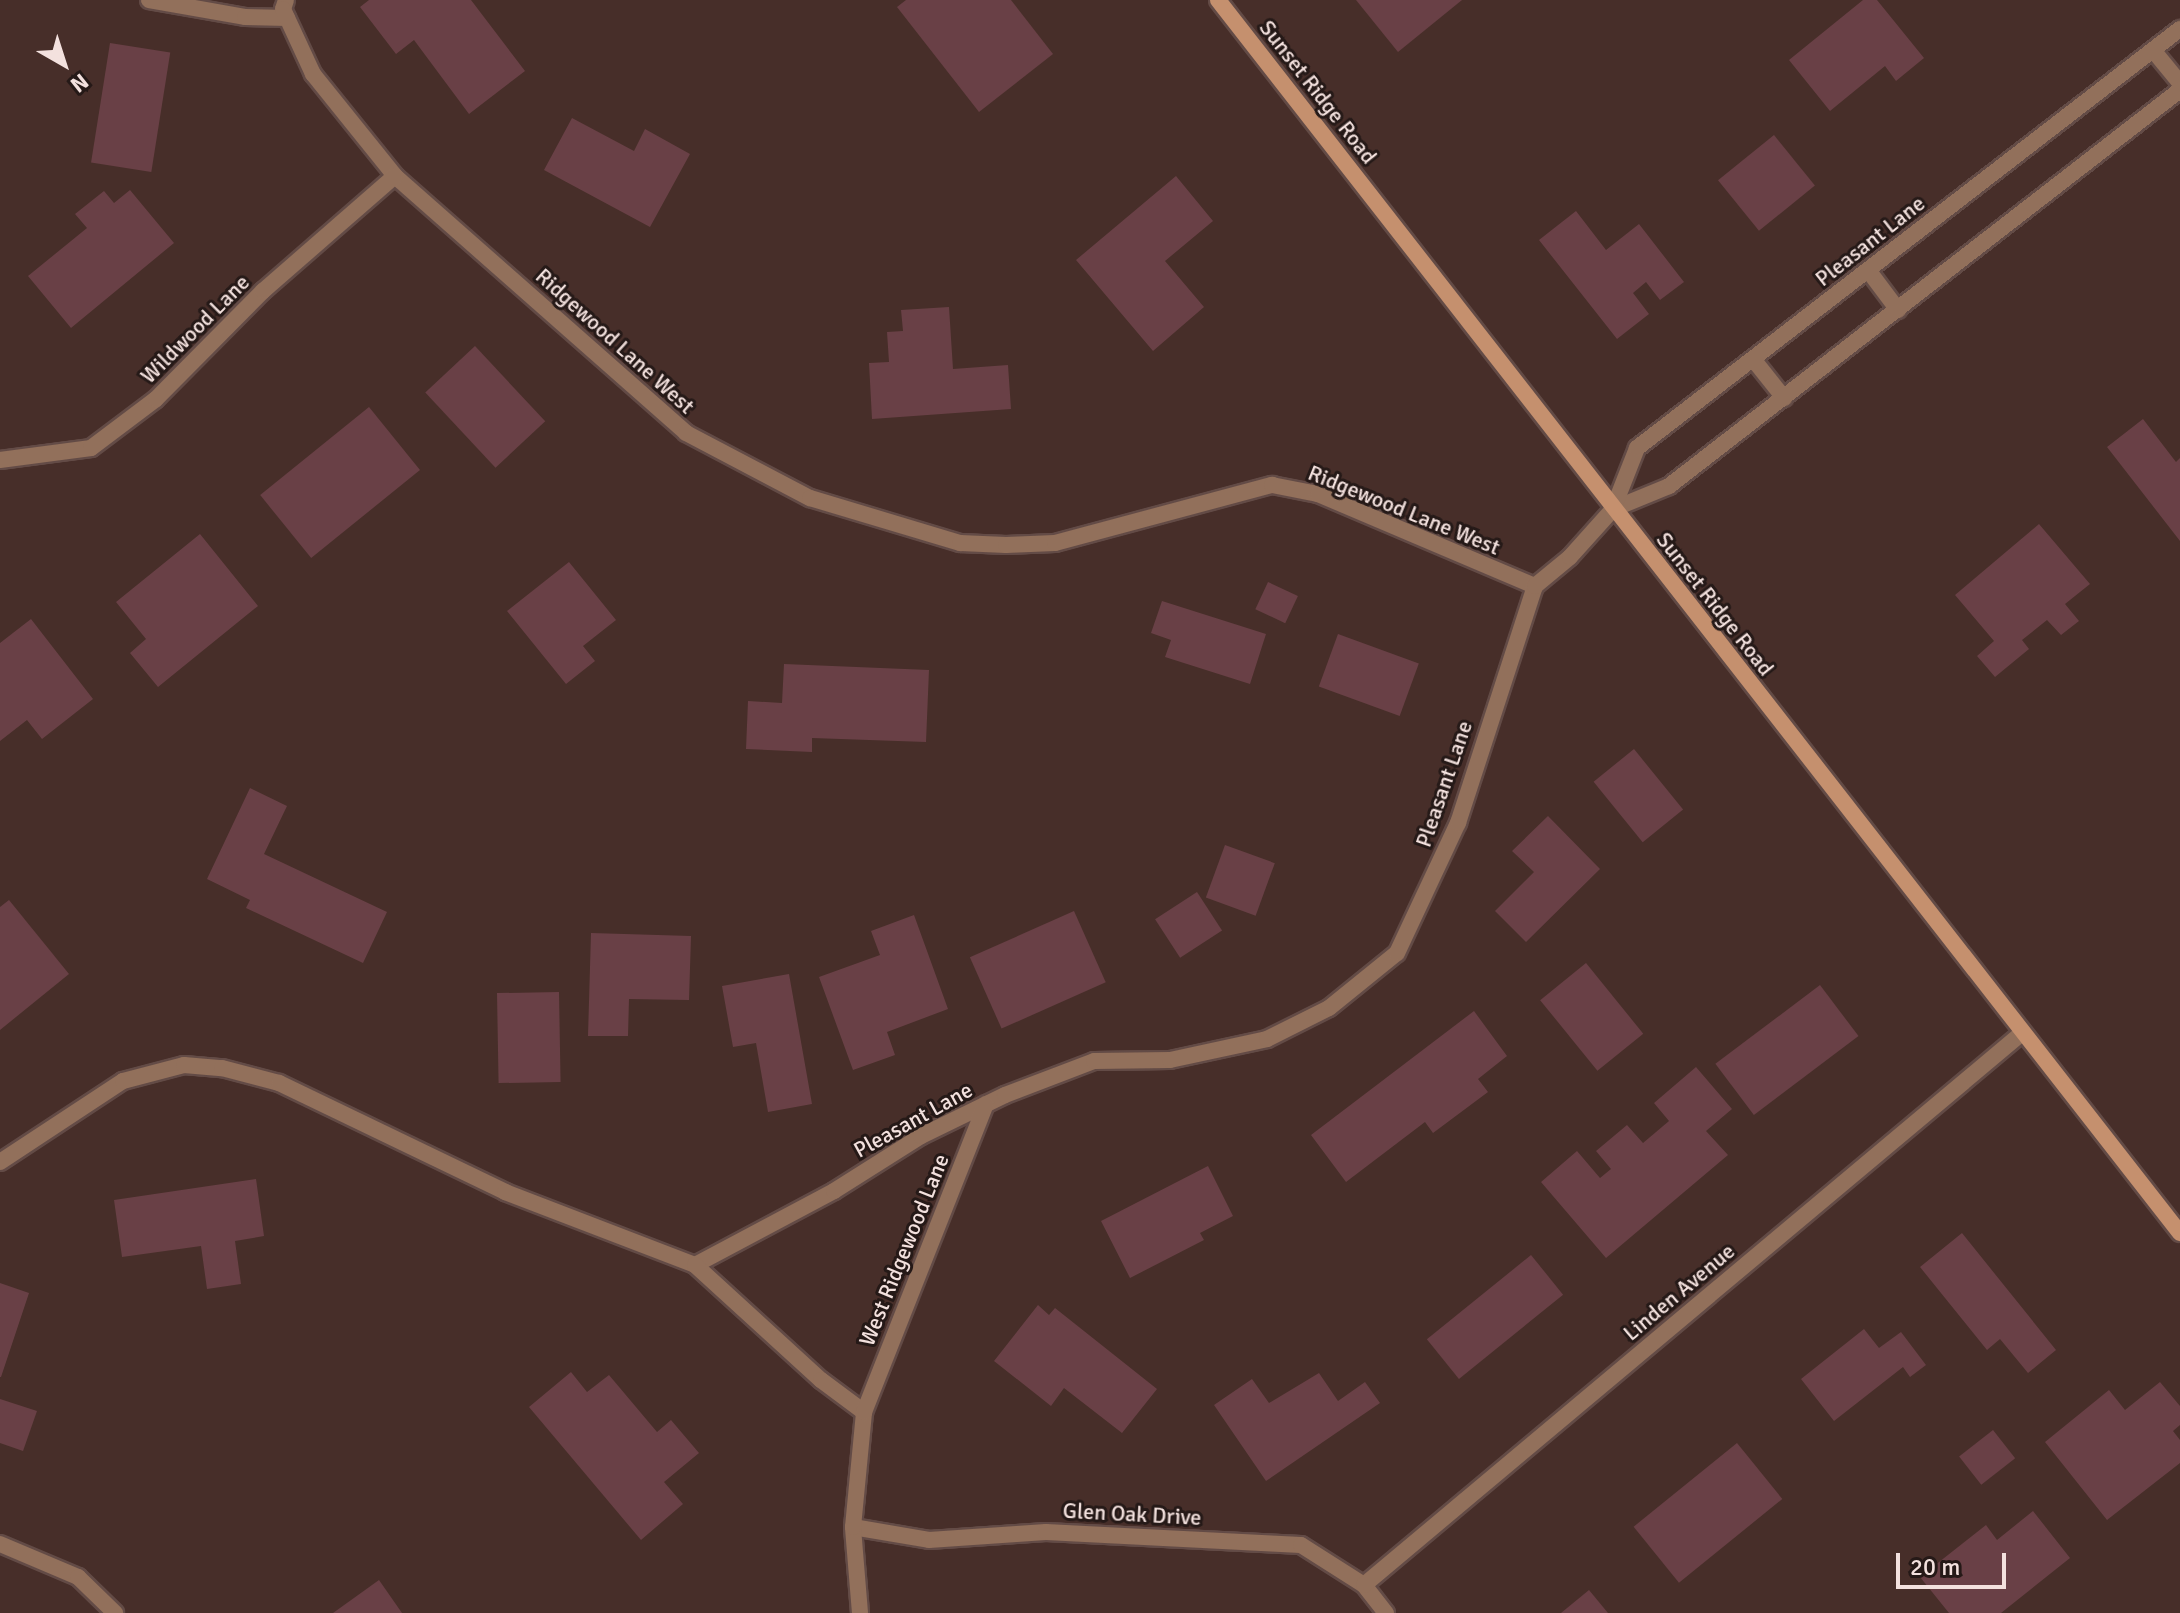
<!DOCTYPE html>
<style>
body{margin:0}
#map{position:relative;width:2180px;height:1613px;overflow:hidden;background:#472e29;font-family:Signika,sans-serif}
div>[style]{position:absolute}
.building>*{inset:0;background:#694046;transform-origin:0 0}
.roads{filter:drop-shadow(2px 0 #634b46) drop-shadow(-2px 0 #634b46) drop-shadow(0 2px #634b46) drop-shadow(0 -2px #634b46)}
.lane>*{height:16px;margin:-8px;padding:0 8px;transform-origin:8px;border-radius:8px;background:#92705b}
.street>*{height:16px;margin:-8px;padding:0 8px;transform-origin:8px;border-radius:8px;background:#92705b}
.secondary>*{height:16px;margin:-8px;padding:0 8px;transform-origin:8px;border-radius:8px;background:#c5906e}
span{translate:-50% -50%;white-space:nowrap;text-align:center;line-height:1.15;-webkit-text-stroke:6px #251917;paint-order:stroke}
.street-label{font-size:22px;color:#f3e1de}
.north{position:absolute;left:24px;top:24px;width:80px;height:80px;-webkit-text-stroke:6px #251917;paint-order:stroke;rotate:141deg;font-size:22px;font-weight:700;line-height:32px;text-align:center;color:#f3e1de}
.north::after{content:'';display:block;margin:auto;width:28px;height:36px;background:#f3e1de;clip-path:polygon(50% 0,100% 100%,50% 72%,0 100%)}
.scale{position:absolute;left:1896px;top:1553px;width:110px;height:36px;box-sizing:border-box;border:4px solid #f3e1de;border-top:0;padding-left:10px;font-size:24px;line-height:28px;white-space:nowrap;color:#f3e1de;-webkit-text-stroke:6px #251917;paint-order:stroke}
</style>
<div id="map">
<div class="building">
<div style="clip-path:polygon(369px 0,471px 0,525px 71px,469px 114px,414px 40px,396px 54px,360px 7px)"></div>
<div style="clip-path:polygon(906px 0,1011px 0,1053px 54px,979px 112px,897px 7px)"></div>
<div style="clip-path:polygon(1356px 0,1462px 0,1398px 52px)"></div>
<div style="clip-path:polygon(1863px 0,1877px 0,1924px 58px,1896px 81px,1885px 66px,1830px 111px,1789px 60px)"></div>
<div style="left:110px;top:43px;width:61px;height:121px;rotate:9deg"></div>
<div style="clip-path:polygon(572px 118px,634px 151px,645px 129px,690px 154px,650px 227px,544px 170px)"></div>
<div style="left:1774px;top:135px;width:65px;height:72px;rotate:51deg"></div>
<div style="clip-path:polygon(1176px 176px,1213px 221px,1165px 261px,1204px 307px,1153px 351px,1076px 260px)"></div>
<div style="clip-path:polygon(130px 190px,174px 243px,71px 328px,28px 276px,87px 228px,75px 214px,104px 191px,114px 203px)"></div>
<div style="clip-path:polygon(1576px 211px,1606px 250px,1639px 224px,1684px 282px,1660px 300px,1646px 282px,1633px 293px,1649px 314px,1617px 339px,1539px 240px)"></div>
<div style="clip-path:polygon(949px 307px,953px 369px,1008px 365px,1011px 409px,872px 419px,869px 363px,889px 362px,887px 332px,903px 331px,901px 310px)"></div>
<div style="left:475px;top:346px;width:103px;height:68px;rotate:47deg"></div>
<div style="left:369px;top:407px;width:81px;height:140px;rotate:51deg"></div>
<div style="clip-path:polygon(2143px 419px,2176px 462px,2180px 458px,2180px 541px,2107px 447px)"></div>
<div style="clip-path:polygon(2039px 524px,2090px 584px,2065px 604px,2079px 621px,2061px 635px,2047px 620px,2022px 640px,2029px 649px,1995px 677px,1977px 656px,1994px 641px,1955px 595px)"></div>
<div style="clip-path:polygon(200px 534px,258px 606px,158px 687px,130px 653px,146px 639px,116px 602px)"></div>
<div style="clip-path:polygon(569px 562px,616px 620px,583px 646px,595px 661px,566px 684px,507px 611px)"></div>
<div style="left:1268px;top:582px;width:33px;height:30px;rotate:25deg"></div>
<div style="clip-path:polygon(1162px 601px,1266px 634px,1250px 684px,1165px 657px,1171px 640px,1151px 633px)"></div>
<div style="clip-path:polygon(31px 619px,93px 699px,42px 739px,27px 720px,0 741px,0 643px)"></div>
<div style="left:1338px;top:634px;width:86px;height:56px;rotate:20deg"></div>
<div style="clip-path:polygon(784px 664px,929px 670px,926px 742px,812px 738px,812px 752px,746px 749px,748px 701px,782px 703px)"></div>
<div style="left:1634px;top:749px;width:78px;height:52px;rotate:51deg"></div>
<div style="clip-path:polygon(250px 788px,287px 806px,264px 854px,387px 912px,363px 963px,246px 908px,250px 900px,207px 879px)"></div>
<div style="clip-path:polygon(1548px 816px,1600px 869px,1526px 942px,1495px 911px,1534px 872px,1512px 851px)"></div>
<div style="left:1225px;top:845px;width:53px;height:56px;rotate:20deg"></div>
<div style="left:1197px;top:892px;width:46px;height:50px;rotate:57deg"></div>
<div style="clip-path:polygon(9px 900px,69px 974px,0 1030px,0 907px)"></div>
<div style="left:1074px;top:911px;width:78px;height:114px;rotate:66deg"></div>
<div style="clip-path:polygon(914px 915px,948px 1009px,887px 1032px,895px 1055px,853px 1070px,819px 977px,880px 955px,871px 931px)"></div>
<div style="clip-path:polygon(591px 933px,691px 936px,689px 1000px,629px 999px,628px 1036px,588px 1036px)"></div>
<div style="left:1586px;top:963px;width:91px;height:59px;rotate:51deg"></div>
<div style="clip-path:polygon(789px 974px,812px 1104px,768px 1112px,756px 1043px,733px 1047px,722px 986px)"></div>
<div style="left:1820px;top:985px;width:64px;height:131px;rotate:53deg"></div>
<div style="left:559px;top:992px;width:90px;height:62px;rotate:89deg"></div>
<div style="clip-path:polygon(1474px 1011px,1507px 1056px,1478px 1079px,1488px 1092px,1433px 1133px,1425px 1122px,1346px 1182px,1311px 1135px)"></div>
<div style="clip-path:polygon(1696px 1067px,1732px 1109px,1706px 1131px,1728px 1155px,1606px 1258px,1541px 1182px,1577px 1151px,1600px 1178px,1611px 1169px,1596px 1151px,1627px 1125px,1643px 1143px,1669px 1121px,1654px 1103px)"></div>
<div style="clip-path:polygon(1208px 1166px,1233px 1216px,1200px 1233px,1204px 1240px,1130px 1278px,1101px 1221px)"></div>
<div style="clip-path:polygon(256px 1179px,264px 1236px,235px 1241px,241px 1284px,207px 1289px,201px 1246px,122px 1257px,114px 1200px)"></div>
<div style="clip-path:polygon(1962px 1233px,2056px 1350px,2028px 1373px,2000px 1339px,1987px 1350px,1920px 1267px)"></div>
<div style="left:1531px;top:1255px;width:51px;height:134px;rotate:51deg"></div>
<div style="clip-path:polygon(0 1283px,29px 1293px,1px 1377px,0 1377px)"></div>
<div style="clip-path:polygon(1038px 1305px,1049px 1315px,1055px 1308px,1157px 1389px,1122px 1433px,1064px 1388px,1051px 1406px,994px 1361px)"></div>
<div style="clip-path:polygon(1864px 1329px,1879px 1348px,1901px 1332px,1926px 1365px,1910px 1377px,1903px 1367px,1834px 1421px,1801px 1379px)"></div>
<div style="clip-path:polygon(571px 1372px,587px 1392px,609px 1375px,657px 1432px,671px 1420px,699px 1453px,664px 1482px,683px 1504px,641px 1540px,529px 1407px)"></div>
<div style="clip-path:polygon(1319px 1373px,1338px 1401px,1365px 1382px,1380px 1403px,1266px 1481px,1214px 1405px,1252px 1379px,1269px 1403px)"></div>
<div style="clip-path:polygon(2160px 1382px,2180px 1406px,2180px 1425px,2173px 1431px,2180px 1440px,2180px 1463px,2107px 1520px,2045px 1442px,2109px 1390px,2125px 1410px)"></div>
<div style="clip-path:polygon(0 1399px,37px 1411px,23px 1451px,0 1443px)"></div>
<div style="left:1993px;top:1430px;width:36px;height:43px;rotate:52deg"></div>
<div style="left:1737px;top:1443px;width:72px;height:133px;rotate:51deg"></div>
<div style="clip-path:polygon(2033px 1511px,2070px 1558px,2001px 1613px,1949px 1613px,1920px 1577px,1986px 1525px,1997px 1540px)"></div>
<div style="clip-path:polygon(379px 1580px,402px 1613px,333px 1613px)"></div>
<div style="clip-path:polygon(1589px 1590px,1608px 1613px,1561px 1613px)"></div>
</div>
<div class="roads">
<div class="lane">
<div style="left:149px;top:0;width:97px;rotate:10deg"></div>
<div style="left:245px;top:17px;width:42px;rotate:1.4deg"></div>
</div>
<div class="street">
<div style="left:286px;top:0;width:9px;rotate:108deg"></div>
<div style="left:283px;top:9px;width:72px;rotate:65.2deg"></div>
<div style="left:313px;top:74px;width:131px;rotate:51.2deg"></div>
<div style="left:395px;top:176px;width:388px;rotate:41.4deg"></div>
<div style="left:686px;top:433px;width:140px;rotate:27.7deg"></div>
<div style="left:810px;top:498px;width:157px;rotate:16.7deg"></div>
<div style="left:960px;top:543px;width:46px;rotate:2.5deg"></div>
<div style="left:1006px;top:545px;width:49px;rotate:-2.3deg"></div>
<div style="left:1055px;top:543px;width:225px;rotate:-15deg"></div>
<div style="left:1272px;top:485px;width:47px;rotate:11.1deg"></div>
<div style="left:1318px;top:494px;width:236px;rotate:23deg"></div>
<div style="left:2153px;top:50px;width:43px;rotate:50.7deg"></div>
<div style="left:1868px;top:270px;width:50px;rotate:53.1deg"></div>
<div style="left:1753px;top:359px;width:50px;rotate:51.5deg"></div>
<div style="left:0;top:460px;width:92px;rotate:-7.5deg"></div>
<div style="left:91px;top:448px;width:81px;rotate:-37deg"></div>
<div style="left:156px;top:399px;width:152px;rotate:-45.3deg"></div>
<div style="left:263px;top:291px;width:175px;rotate:-41.1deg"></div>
<div style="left:1613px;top:509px;width:61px;rotate:-22.3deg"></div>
<div style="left:1669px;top:486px;width:646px;rotate:-37.77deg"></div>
<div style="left:0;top:1162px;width:147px;rotate:-33.4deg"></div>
<div style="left:123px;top:1081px;width:63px;rotate:-14.7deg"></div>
<div style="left:184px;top:1065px;width:38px;rotate:5deg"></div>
<div style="left:222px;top:1068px;width:59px;rotate:14.7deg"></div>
<div style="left:279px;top:1083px;width:251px;rotate:25.7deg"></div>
<div style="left:505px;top:1192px;width:204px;rotate:21deg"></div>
<div style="left:695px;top:1265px;width:157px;rotate:-28deg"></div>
<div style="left:834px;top:1191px;width:103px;rotate:-32.3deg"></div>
<div style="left:921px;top:1136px;width:93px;rotate:-26deg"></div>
<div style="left:1005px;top:1095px;width:95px;rotate:-20.9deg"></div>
<div style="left:1094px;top:1061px;width:76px;rotate:-0.8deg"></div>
<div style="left:1170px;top:1060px;width:99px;rotate:-12.2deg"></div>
<div style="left:1267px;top:1039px;width:69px;rotate:-26.6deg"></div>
<div style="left:1329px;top:1008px;width:87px;rotate:-39deg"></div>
<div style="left:1397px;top:953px;width:144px;rotate:-64.9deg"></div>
<div style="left:1458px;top:823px;width:249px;rotate:-72deg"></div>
<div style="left:1535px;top:586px;width:45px;rotate:-39.6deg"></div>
<div style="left:1570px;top:557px;width:64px;rotate:-48.1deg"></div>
<div style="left:1613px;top:509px;width:66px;rotate:-68.5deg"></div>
<div style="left:1637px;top:448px;width:686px;rotate:-37.66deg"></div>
<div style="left:695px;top:1265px;width:171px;rotate:42.4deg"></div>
<div style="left:821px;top:1380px;width:54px;rotate:36.7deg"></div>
<div style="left:853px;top:1527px;width:77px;rotate:9.7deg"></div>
<div style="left:929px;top:1540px;width:117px;rotate:-3.9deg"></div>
<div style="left:1046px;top:1532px;width:255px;rotate:2.9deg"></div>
<div style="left:1301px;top:1545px;width:75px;rotate:32.4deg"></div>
<div style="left:1364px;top:1585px;width:36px;rotate:52deg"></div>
<div style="left:0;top:1544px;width:85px;rotate:22.9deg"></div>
<div style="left:78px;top:1577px;width:52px;rotate:44.2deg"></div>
<div style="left:1364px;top:1585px;width:859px;rotate:-39.99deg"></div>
<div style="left:860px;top:1613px;width:86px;rotate:-94.7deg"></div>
<div style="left:853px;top:1527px;width:116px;rotate:-84.5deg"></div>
<div style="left:864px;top:1412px;width:331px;rotate:-68.4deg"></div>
</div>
<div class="secondary">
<div style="left:1218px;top:0;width:1564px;rotate:52.04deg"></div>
</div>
</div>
<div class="street-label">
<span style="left:1318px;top:92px;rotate:52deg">Sunset Ridge Road</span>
<span style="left:1870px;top:241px;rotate:-38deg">Pleasant Lane</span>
<span style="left:195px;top:329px;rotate:-45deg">Wildwood Lane</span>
<span style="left:615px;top:341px;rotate:42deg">Ridgewood Lane West</span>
<span style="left:1404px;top:510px;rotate:22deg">Ridgewood Lane West</span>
<span style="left:1715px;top:604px;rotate:52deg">Sunset Ridge Road</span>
<span style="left:1444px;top:784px;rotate:-71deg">Pleasant Lane</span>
<span style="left:913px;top:1120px;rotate:-29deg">Pleasant Lane</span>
<span style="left:904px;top:1250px;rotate:-68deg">West Ridgewood Lane</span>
<span style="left:1679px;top:1292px;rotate:-40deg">Linden Avenue</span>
<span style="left:1132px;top:1514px;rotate:3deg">Glen Oak Drive</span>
</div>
<div class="north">N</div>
<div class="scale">20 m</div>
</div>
